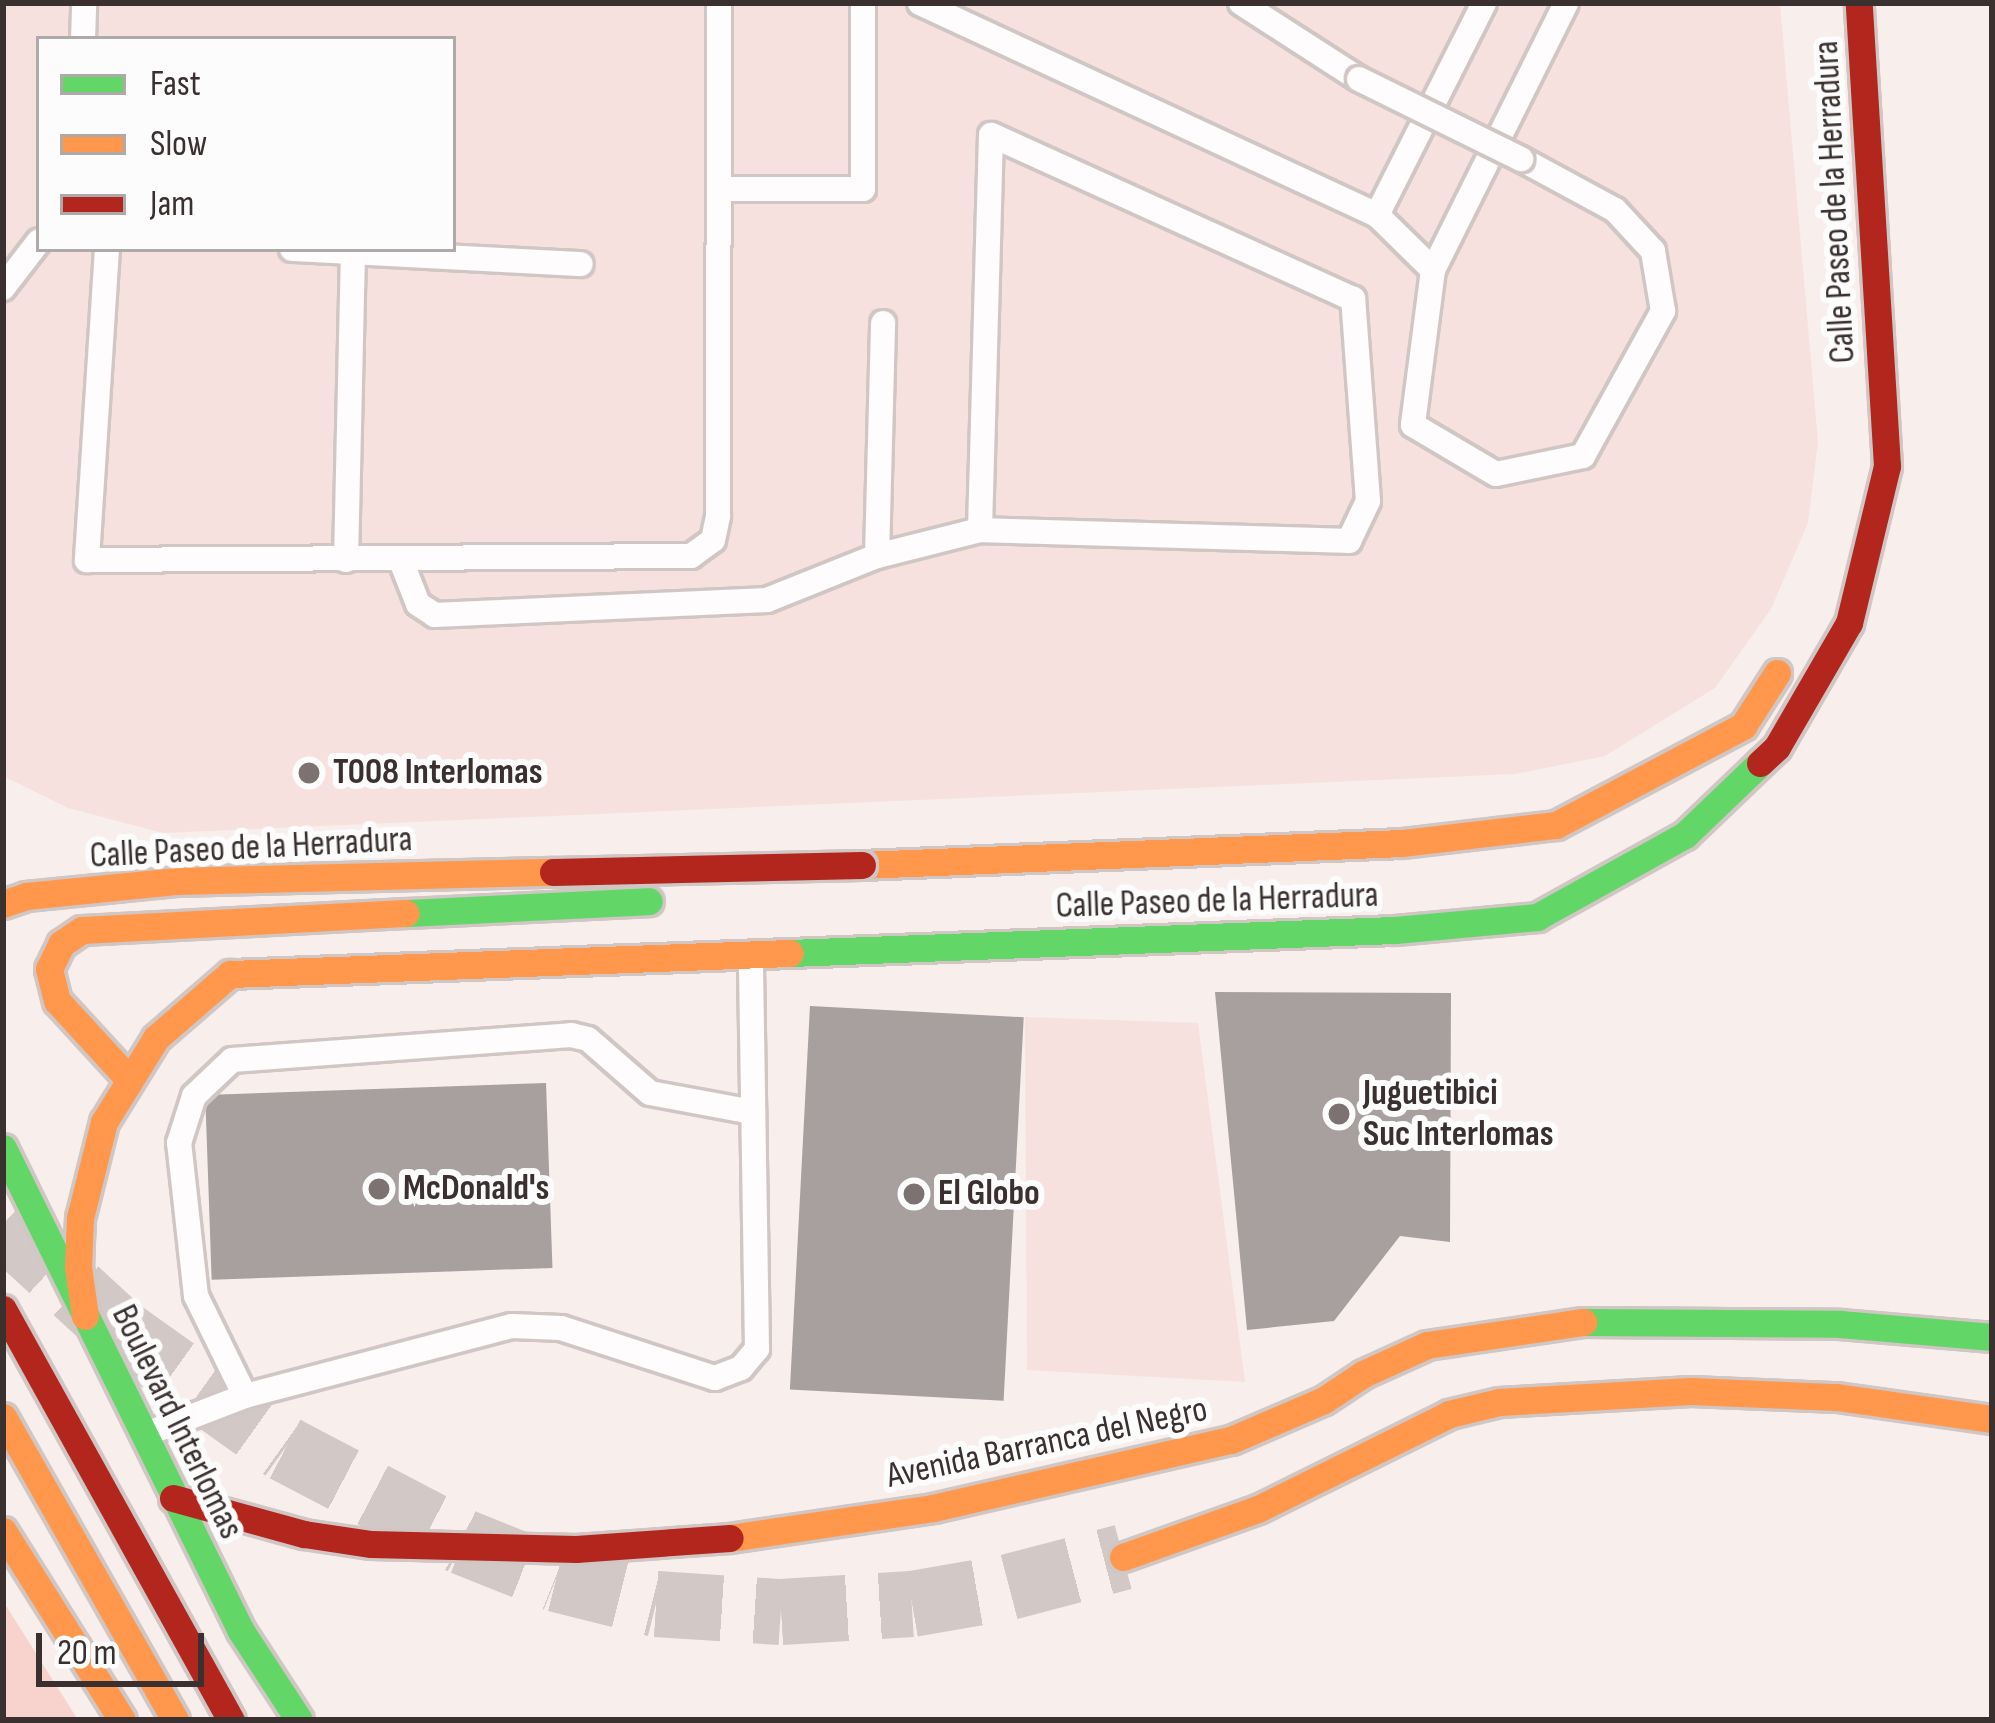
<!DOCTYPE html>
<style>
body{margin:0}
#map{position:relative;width:1995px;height:1723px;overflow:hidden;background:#f8eeec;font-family:"Sofia Sans Condensed",sans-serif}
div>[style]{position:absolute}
.built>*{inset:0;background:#f7e1de}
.green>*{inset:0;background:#f8d2cd}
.building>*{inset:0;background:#a8a09e;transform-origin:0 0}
.secondary-tunnel>*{height:66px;margin-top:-33px;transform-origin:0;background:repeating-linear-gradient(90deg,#d2c8c6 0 66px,transparent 0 99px)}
.roads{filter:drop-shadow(3px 0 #d0c7c5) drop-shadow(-3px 0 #d0c7c5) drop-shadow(0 3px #d0c7c5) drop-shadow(0 -3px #d0c7c5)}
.lane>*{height:24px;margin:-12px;padding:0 12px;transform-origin:12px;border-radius:12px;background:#fefcfc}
.fast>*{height:27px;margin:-13.5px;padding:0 13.5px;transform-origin:13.5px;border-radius:13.5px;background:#63d668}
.slow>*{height:27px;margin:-13.5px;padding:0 13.5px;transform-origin:13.5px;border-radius:13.5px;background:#ff974d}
.jam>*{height:27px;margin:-13.5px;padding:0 13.5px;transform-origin:13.5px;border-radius:13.5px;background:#b3261e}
.bridges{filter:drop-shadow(3px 0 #d0c7c5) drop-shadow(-3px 0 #d0c7c5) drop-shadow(0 3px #d0c7c5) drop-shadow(0 -3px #d0c7c5)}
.lane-bridge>*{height:24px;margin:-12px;padding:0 12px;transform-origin:12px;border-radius:12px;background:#fefcfc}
.slow-bridge>*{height:27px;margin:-13.5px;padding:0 13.5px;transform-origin:13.5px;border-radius:13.5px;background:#ff974d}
.jam-bridge>*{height:27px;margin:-13.5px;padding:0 13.5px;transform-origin:13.5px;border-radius:13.5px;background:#b3261e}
.dots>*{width:33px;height:33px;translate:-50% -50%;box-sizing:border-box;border:6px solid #fcfcfc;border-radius:50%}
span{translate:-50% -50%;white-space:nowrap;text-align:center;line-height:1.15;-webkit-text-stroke:12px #fcfcfc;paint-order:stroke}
.street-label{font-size:36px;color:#39302f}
.poi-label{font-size:36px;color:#39302f;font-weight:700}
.left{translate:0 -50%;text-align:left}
.frame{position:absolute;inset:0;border:6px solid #39302f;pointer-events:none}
.legend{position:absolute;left:36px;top:36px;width:420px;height:216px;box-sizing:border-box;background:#fcfcfc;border:3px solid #aeaaaa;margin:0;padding:15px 21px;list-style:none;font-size:36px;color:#39302f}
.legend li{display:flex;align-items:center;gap:24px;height:60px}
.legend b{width:60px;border:3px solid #aeaaaa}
.scale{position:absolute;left:36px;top:1633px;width:168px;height:54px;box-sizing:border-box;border:6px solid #39302f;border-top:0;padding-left:15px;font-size:36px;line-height:42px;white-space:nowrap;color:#39302f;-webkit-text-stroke:9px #fcfcfc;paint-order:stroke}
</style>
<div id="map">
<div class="built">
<div style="clip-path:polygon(evenodd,3px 3px,1780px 3px,1818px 442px,1808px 523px,1771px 609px,1715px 688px,1605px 756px,1515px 774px,163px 833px,68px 808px,3px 776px,3px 3px,39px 39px,453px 39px,453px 249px,39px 249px,39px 39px)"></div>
<div style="clip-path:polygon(1025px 1017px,1198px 1023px,1245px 1382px,1027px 1370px)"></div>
</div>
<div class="green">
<div style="clip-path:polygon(3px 1601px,78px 1720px,3px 1720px)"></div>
</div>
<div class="building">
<div style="clip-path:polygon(1215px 992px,1451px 993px,1450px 1242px,1400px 1236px,1334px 1321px,1247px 1330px)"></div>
<div style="left:810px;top:1006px;width:214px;height:384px;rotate:3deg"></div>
<div style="left:546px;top:1083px;width:185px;height:341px;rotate:88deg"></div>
</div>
<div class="secondary-tunnel">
<div style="left:3px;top:1224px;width:160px;rotate:42.5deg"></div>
<div style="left:121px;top:1332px;width:201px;rotate:35.5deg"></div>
<div style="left:285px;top:1449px;width:201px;rotate:27.6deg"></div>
<div style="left:463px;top:1542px;width:100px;rotate:21.7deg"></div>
<div style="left:556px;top:1579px;width:103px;rotate:14deg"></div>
<div style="left:656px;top:1604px;width:125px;rotate:3.7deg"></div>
<div style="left:781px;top:1612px;width:131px;rotate:-3.5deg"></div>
<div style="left:912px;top:1604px;width:98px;rotate:-9.9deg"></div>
<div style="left:1009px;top:1587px;width:118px;rotate:-14.7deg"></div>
</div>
<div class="roads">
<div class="lane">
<div style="left:920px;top:3px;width:504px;rotate:24.89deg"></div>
<div style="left:1377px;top:215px;width:78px;rotate:44.5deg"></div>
<div style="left:1433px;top:270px;width:156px;rotate:97.4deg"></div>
<div style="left:1413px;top:425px;width:96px;rotate:30.6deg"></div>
<div style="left:1496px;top:474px;width:89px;rotate:-11.7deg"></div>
<div style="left:1583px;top:456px;width:166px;rotate:-61.1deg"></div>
<div style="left:1663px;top:311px;width:61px;rotate:-99.5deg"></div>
<div style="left:1653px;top:251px;width:56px;rotate:-132.8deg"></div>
<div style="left:1615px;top:210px;width:107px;rotate:-151.5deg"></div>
<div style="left:1241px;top:3px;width:140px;rotate:32.8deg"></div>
<div style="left:83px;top:39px;width:36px;rotate:-88deg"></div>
<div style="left:719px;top:189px;width:144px"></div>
<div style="left:863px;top:189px;width:186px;rotate:-90deg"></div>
<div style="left:1377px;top:215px;width:237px;rotate:-63.2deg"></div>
<div style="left:107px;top:249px;width:312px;rotate:93.7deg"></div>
<div style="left:87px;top:560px;width:604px;rotate:-0.38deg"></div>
<div style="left:691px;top:556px;width:27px;rotate:-36deg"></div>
<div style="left:713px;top:540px;width:25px;rotate:-78deg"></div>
<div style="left:718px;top:516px;width:513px;rotate:-89.89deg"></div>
<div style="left:292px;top:249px;width:289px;rotate:3deg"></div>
<div style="left:1433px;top:270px;width:298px;rotate:-63.5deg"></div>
<div style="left:3px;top:288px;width:59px;rotate:-52.5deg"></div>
<div style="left:877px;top:556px;width:233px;rotate:-88.5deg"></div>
<div style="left:400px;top:558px;width:49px;rotate:68.6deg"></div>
<div style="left:418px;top:604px;width:20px;rotate:33deg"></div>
<div style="left:435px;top:615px;width:332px;rotate:-2.6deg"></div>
<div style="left:767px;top:600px;width:118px;rotate:-21.8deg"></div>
<div style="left:877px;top:556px;width:106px;rotate:-14.2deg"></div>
<div style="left:980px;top:530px;width:369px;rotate:1.7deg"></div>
<div style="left:1349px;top:541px;width:44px;rotate:-64.6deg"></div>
<div style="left:1368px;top:501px;width:203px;rotate:-94.2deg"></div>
<div style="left:1353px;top:299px;width:397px;rotate:-155.6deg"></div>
<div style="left:991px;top:135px;width:395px;rotate:91.6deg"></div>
<div style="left:346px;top:560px;width:305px;rotate:-88.7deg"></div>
<div style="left:245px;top:1396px;width:111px;rotate:-116.1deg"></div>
<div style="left:196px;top:1296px;width:154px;rotate:-96.3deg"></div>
<div style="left:179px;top:1143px;width:49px;rotate:-72.3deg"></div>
<div style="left:194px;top:1096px;width:52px;rotate:-43.5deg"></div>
<div style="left:232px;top:1060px;width:340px;rotate:-4.2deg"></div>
<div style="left:571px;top:1035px;width:17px;rotate:13deg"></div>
<div style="left:588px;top:1039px;width:82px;rotate:41.1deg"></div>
<div style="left:650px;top:1093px;width:105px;rotate:10.5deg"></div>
<div style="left:146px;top:1434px;width:106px;rotate:-21deg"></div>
<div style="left:245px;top:1396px;width:276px;rotate:-14.7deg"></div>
<div style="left:512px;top:1326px;width:49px;rotate:2.3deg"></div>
<div style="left:561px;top:1328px;width:162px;rotate:18deg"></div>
<div style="left:715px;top:1378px;width:28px;rotate:-21deg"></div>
<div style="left:741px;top:1368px;width:25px;rotate:-50deg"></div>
<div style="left:757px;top:1349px;width:392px;rotate:-90.9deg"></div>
</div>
<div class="fast">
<div style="left:406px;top:913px;width:243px;rotate:-2.8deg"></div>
<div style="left:790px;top:953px;width:605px;rotate:-2.18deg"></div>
<div style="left:1395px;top:930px;width:143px;rotate:-5.2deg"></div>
<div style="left:1537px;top:917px;width:169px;rotate:-29deg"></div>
<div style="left:1685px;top:835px;width:104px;rotate:-43.8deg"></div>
<div style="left:3px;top:1148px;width:538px;rotate:63.77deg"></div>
<div style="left:241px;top:1631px;width:106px;rotate:56.9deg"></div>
<div style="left:1583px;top:1322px;width:257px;rotate:0.4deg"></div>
<div style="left:1840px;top:1324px;width:153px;rotate:4.9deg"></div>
</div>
<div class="slow">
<div style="left:862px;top:865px;width:540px;rotate:-2.33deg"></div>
<div style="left:1402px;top:843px;width:155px;rotate:-6.7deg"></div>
<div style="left:1556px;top:825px;width:212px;rotate:-27.9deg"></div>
<div style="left:1743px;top:726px;width:63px;rotate:-57.3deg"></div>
<div style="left:127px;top:1077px;width:103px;rotate:-132.6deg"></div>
<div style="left:57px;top:1001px;width:33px;rotate:-104deg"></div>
<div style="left:49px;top:969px;width:28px;rotate:-64deg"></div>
<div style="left:61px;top:944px;width:25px;rotate:-34deg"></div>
<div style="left:82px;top:930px;width:324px;rotate:-3deg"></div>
<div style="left:85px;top:1316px;width:49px;rotate:-98.1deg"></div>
<div style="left:78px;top:1267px;width:49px;rotate:-87.7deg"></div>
<div style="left:80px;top:1218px;width:99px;rotate:-76deg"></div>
<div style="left:104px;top:1122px;width:99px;rotate:-58.2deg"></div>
<div style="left:156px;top:1038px;width:98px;rotate:-40.9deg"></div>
<div style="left:230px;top:974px;width:560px;rotate:-2.15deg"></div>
<div style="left:3px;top:1417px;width:348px;rotate:60.4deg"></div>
<div style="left:3px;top:1531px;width:223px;rotate:57.8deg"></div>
<div style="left:730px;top:1538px;width:205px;rotate:-8.4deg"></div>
<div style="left:933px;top:1508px;width:306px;rotate:-12.9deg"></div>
<div style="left:1231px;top:1440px;width:101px;rotate:-23.3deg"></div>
<div style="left:1324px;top:1400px;width:47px;rotate:-33.7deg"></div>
<div style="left:1363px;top:1374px;width:70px;rotate:-24.4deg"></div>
<div style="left:1427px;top:1345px;width:158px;rotate:-8.4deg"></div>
<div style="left:1123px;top:1557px;width:143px;rotate:-19.6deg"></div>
<div style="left:1258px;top:1509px;width:213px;rotate:-26.4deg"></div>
<div style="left:1449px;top:1414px;width:51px;rotate:-13.5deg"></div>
<div style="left:1499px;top:1402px;width:192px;rotate:-3.3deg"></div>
<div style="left:1691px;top:1391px;width:146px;rotate:2.4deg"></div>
<div style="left:1837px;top:1397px;width:157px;rotate:8.1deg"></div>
</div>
<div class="jam">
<div style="left:1760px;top:763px;width:23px;rotate:-43deg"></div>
<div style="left:1777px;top:747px;width:143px;rotate:-59.9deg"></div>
<div style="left:1849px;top:623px;width:162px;rotate:-76.4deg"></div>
<div style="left:1887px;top:466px;width:464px;rotate:-93.5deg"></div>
<div style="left:3px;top:1309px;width:470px;rotate:61deg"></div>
<div style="left:173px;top:1498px;width:136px;rotate:15.4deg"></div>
<div style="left:304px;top:1534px;width:68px;rotate:8.5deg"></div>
<div style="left:371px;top:1544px;width:205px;rotate:1.4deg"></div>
<div style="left:576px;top:1549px;width:154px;rotate:-4.1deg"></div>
</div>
</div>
<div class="bridges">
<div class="lane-bridge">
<div style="left:1359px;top:79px;width:181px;rotate:26.3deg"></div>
</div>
<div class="slow-bridge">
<div style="left:3px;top:904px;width:24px;rotate:-19deg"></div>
<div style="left:26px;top:896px;width:150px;rotate:-5.7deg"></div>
<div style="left:175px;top:881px;width:378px;rotate:-1.4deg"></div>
</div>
<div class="jam-bridge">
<div style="left:553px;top:872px;width:309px;rotate:-1.3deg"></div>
</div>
</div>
<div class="dots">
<div style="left:309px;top:773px;background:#7c7271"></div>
<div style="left:1339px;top:1114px;background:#7c7271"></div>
<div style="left:379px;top:1189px;background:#7c7271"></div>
<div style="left:914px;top:1194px;background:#7c7271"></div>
</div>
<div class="street-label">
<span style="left:1835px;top:202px;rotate:-93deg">Calle Paseo de la Herradura</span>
<span style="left:251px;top:848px;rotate:-3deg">Calle Paseo de la Herradura</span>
<span style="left:1217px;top:901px;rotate:-2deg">Calle Paseo de la Herradura</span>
<span style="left:177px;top:1422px;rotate:64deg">Boulevard Interlomas</span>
<span style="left:1047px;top:1443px;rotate:-12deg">Avenida Barranca del Negro</span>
</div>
<div class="poi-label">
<span class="left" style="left:333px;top:773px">T008 Interlomas</span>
<span class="left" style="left:1363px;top:1114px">Juguetibici<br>Suc Interlomas</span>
<span class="left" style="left:403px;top:1189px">McDonald's</span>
<span class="left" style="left:938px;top:1194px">El Globo</span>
</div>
<div class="frame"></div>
<ul class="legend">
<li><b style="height:15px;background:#63d668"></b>Fast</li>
<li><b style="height:15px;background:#ff974d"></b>Slow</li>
<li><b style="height:15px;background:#b3261e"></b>Jam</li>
</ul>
<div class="scale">20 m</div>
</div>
